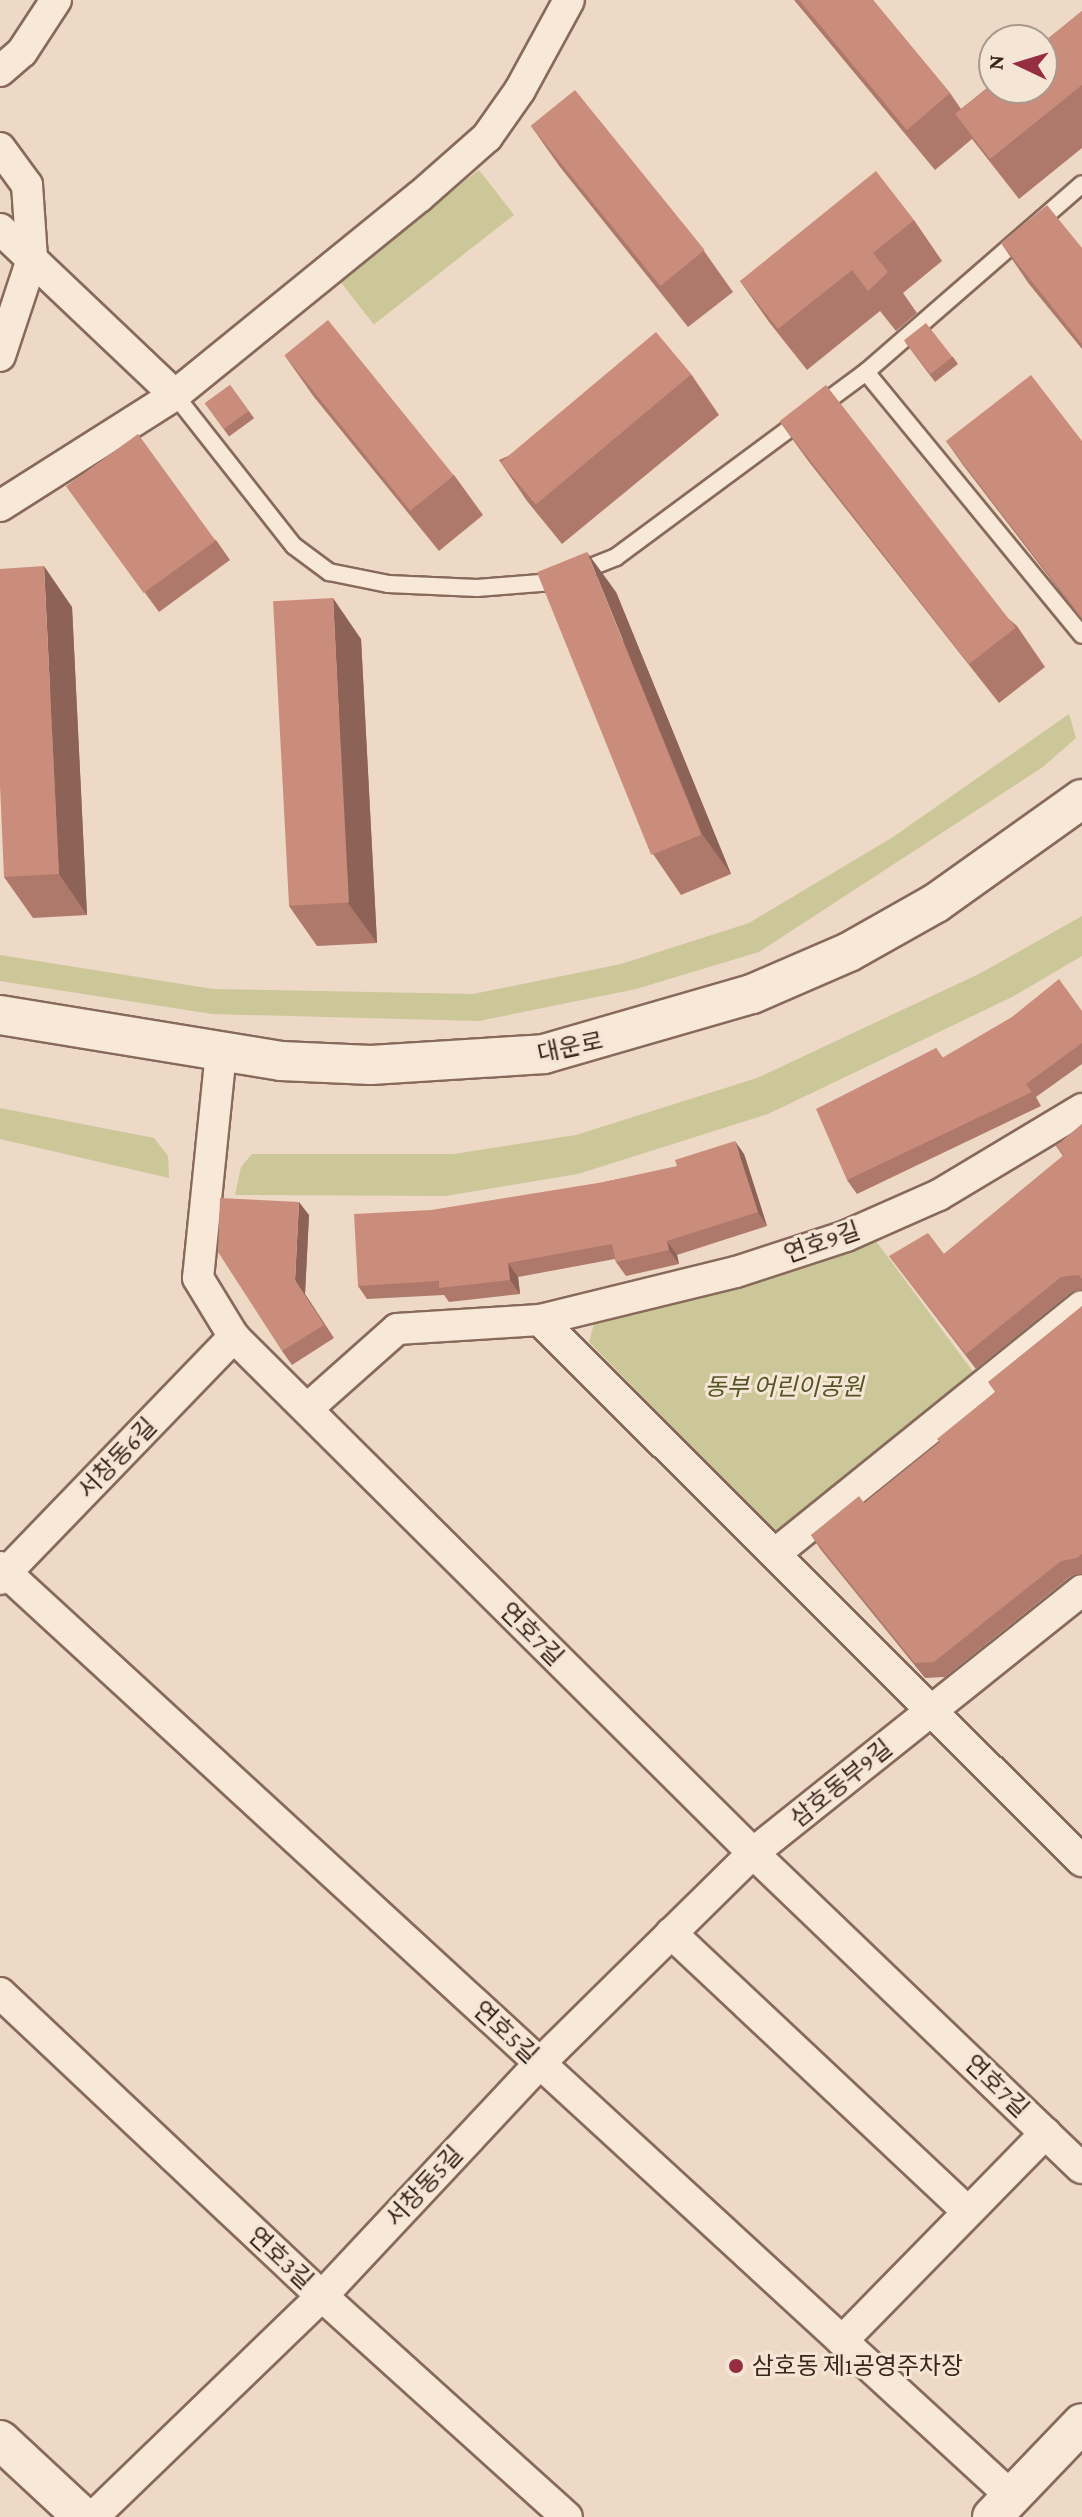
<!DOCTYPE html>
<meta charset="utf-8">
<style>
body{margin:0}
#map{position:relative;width:1082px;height:2517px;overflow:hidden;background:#edd9c5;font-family:"Crimson Pro","Noto Sans KR",serif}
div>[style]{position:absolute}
.green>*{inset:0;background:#cbc799;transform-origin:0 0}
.roads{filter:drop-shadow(2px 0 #886a5b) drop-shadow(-2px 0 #886a5b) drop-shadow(0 2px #886a5b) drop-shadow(0 -2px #886a5b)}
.service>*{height:16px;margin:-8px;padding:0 8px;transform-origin:8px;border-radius:8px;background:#f8e8d8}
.minor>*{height:30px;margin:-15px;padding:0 15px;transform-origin:15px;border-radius:15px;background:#f8e8d8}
.tertiary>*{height:38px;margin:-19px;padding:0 19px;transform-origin:19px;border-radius:19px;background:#f8e8d8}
.wall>*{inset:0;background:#ae796b;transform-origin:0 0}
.shaded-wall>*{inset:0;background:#8d6357}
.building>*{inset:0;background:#ca8d7c;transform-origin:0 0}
.dots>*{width:22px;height:22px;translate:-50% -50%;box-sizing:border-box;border:4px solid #f5e5d4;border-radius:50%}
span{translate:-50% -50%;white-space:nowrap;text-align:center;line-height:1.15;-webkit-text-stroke:6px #f5e5d4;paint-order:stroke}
.street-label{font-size:24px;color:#38261f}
.park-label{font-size:24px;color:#525426;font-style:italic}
.poi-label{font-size:24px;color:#38261f}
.left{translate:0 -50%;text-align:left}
.north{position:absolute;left:978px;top:24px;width:80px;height:80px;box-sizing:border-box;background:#f5e5d4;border:2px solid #a9998c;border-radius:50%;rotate:274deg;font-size:22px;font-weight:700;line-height:32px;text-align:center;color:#38261f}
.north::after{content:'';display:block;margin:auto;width:28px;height:36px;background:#952d43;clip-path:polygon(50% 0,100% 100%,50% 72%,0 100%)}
</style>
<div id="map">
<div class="green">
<div style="left:479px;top:170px;width:57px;height:178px;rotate:52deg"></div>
<div style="clip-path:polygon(1069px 714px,1076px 738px,1043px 767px,759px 952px,636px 989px,479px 1021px,212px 1014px,0 981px,0 955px,213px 989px,473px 994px,621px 964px,749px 923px,893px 837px)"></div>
<div style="clip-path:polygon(1082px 916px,1082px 956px,1012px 997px,768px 1114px,578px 1174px,445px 1196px,235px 1195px,241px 1167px,252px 1154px,454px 1154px,576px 1135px,757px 1078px,981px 973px)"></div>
<div style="clip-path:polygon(0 1108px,154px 1138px,168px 1156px,169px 1178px,0 1139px)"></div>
<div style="clip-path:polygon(873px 1237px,974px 1373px,775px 1532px,589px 1342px,595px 1320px,734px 1290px)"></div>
</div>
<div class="roads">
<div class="service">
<div style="left:866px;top:372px;width:286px;rotate:-41deg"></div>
<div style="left:175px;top:395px;width:192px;rotate:51.8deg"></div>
<div style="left:294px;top:546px;width:44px;rotate:36.6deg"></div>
<div style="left:329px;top:572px;width:60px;rotate:11.5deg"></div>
<div style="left:388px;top:584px;width:89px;rotate:2.6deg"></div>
<div style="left:477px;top:588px;width:76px;rotate:-4.5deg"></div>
<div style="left:553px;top:582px;width:68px;rotate:-21.6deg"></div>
<div style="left:616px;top:557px;width:311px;rotate:-36.5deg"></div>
<div style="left:866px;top:372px;width:340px;rotate:50.6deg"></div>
</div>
<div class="minor">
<div style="left:0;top:71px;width:29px;rotate:-41deg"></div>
<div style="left:22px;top:52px;width:62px;rotate:-56.8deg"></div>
<div style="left:0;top:148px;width:46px;rotate:53.9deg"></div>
<div style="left:27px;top:185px;width:74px;rotate:86.1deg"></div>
<div style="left:32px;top:259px;width:102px;rotate:108.3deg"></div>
<div style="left:0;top:229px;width:241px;rotate:43.5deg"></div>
<div style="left:0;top:506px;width:207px;rotate:-32.4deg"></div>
<div style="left:175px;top:395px;width:314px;rotate:-39.1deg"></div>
<div style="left:419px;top:197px;width:91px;rotate:-41.4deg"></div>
<div style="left:487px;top:137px;width:57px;rotate:-54.9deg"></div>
<div style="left:520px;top:90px;width:102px;rotate:-61.4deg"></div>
<div style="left:221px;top:1052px;width:227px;rotate:95.8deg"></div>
<div style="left:198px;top:1278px;width:69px;rotate:58.6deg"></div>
<div style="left:234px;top:1337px;width:732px;rotate:44.83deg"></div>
<div style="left:753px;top:1853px;width:455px;rotate:43.8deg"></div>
<div style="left:540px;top:1320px;width:766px;rotate:44.95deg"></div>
<div style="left:307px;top:1409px;width:120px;rotate:-41.6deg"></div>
<div style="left:397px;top:1329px;width:143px;rotate:-3.6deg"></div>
<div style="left:540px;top:1320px;width:202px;rotate:-13.8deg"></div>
<div style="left:736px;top:1272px;width:116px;rotate:-18.1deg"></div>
<div style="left:846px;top:1236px;width:102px;rotate:-23.8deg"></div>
<div style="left:939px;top:1195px;width:167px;rotate:-31deg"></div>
<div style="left:776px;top:1553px;width:393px;rotate:-38.9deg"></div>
<div style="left:0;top:1567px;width:1373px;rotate:42.58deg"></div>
<div style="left:0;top:1579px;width:337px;rotate:-46deg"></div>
<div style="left:671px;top:1933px;width:407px;rotate:43.2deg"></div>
<div style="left:0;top:1993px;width:442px;rotate:43.3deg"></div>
<div style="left:322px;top:2296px;width:330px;rotate:42.1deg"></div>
<div style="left:842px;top:2341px;width:291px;rotate:-45.6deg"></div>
<div style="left:93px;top:2517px;width:318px;rotate:-44deg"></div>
<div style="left:322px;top:2296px;width:319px;rotate:-46.9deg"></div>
<div style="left:540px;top:2063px;width:299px;rotate:-44.6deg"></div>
<div style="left:753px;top:1853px;width:421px;rotate:-38.6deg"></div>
</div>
<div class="tertiary">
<div style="left:0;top:1015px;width:285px;rotate:9.3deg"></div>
<div style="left:281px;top:1061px;width:90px;rotate:2.5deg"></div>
<div style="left:371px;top:1065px;width:173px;rotate:-3.6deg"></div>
<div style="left:544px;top:1054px;width:216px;rotate:-16.1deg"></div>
<div style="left:752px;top:994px;width:106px;rotate:-23.4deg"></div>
<div style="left:849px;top:952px;width:100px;rotate:-29.4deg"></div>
<div style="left:936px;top:903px;width:179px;rotate:-35.5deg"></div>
<div style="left:0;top:2440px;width:113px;rotate:42.9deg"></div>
<div style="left:992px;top:2517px;width:130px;rotate:-46.2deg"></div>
</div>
</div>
<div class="wall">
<div style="clip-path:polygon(794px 0,873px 0,950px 93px,961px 109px,1082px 11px,1082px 148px,1019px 199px,972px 139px,935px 170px)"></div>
<div style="clip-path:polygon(531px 126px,704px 251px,733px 292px,688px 327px,560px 167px)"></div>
<div style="clip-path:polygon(914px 220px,942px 261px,903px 293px,917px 313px,896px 331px,880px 311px,807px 370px,769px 322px,740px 281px)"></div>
<div style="clip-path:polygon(1001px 243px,1082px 248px,1082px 349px,1029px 284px)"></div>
<div style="clip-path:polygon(905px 342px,953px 357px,958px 364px,935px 382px)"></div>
<div style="clip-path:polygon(285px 356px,454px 475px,483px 515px,439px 551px,314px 397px)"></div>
<div style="clip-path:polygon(691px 374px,719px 415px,562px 544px,527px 501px,499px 460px)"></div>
<div style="left:230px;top:385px;width:41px;height:31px;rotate:54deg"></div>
<div style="clip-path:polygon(780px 422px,1017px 626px,1045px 667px,999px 703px,809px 462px)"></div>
<div style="clip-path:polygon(946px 441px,1082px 441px,1082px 620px,963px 465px)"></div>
<div style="clip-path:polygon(67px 487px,216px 540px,230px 560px,159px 612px)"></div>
<div style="clip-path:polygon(616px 592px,731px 874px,681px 895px,653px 854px)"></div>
<div style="clip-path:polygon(72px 607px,87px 915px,33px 918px,4px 877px)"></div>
<div style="clip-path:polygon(361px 639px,377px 943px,317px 946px,289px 906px)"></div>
<div style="clip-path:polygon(1082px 1011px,1082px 1064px,1036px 1097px,1041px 1106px,857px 1194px,847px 1180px,936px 1048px,943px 1058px)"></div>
<div style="clip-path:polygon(1082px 1124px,1082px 1290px,1071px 1292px,976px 1369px,889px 1256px,944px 1254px,1063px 1156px,1056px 1146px)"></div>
<div style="clip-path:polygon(744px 1154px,767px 1226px,677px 1255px,679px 1264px,626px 1276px,616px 1262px,615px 1259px,518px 1277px,520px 1294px,449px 1302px,444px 1295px,367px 1299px,358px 1286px,604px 1182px)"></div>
<div style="clip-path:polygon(309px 1215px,305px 1294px,334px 1338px,292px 1365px,282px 1351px)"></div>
<div style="clip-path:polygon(1082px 1306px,1082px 1574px,1071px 1576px,945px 1677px,925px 1678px,821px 1550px,811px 1535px,864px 1503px,939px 1442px,995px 1392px)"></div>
</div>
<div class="shaded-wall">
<div style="clip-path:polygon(587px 552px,616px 592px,731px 874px,702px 834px)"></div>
<div style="clip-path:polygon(44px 566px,72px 607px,87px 915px,59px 874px)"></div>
<div style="clip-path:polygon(333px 598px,361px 639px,377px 943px,348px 903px)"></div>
<div style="clip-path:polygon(735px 1141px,744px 1154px,767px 1226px,758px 1212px)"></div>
<div style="clip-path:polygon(299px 1202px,309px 1215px,305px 1294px,334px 1338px,295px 1280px)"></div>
<div style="clip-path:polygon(667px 1241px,677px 1255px,679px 1264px,669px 1250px)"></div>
<div style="clip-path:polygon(508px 1263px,518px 1277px,520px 1294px,510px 1280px)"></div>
</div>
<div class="building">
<div style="clip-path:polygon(799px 0,873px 0,950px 93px,907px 130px)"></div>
<div style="clip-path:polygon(1082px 11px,1082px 85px,990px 159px,955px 114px,994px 83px,994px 88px,1042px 88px,1042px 44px)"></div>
<div style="left:575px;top:90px;width:206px;height:57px;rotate:51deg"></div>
<div style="clip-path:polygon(876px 171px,914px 220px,873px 253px,888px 272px,868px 291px,852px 270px,778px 329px,740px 281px)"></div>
<div style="clip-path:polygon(1047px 205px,1082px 248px,1082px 344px,1001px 243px)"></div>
<div style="left:328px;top:320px;width:200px;height:56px;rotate:51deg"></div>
<div style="left:926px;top:323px;width:43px;height:28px;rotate:52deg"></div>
<div style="left:656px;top:332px;width:55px;height:203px;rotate:50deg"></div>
<div style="clip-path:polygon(1031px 375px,1082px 441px,1082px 618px,946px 441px)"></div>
<div style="left:230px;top:385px;width:32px;height:31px;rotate:54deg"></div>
<div style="left:826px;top:385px;width:308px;height:59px;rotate:52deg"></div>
<div style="left:138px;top:434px;width:132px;height:89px;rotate:54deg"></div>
<div style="left:587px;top:552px;width:305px;height:54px;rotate:68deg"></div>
<div style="clip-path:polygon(44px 566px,59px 874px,4px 877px,0 785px,0 569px)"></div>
<div style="left:333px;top:598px;width:305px;height:60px;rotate:87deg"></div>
<div style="clip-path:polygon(1059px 979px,1082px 1011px,1082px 1043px,1026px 1084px,1032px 1092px,847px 1180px,816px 1109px,936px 1048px,942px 1058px,1012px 1017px)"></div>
<div style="clip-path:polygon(1082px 1124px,1082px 1279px,1079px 1275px,1061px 1277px,966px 1354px,889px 1256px,928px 1233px,944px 1254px,1064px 1155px,1056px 1146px)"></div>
<div style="clip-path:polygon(735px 1141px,758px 1212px,667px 1241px,669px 1250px,616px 1262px,612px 1244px,508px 1263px,510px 1280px,439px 1288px,439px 1281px,358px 1286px,354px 1214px,431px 1210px,604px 1182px,677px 1166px,675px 1160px)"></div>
<div style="clip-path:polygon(220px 1198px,299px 1202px,295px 1280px,324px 1325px,282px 1351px,218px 1252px)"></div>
<div style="clip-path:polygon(1082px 1306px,1082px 1554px,1077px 1558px,1061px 1561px,934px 1662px,915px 1663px,811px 1535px,859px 1496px,864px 1503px,940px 1442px,937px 1439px,995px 1392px,988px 1382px)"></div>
</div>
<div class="dots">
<div style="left:736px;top:2366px;background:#952d43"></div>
</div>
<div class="street-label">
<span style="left:570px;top:1047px;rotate:-12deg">대운로</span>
<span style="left:822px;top:1242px;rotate:-19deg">연호9길</span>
<span style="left:117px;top:1458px;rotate:-46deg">서창동6길</span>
<span style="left:532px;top:1634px;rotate:45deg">연호7길</span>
<span style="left:841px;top:1783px;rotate:-39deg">삼호동부9길</span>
<span style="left:506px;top:2032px;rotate:43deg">연호5길</span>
<span style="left:997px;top:2086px;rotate:44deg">연호7길</span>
<span style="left:424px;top:2186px;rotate:-47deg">서창동5길</span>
<span style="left:281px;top:2258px;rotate:43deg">연호3길</span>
</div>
<div class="park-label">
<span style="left:784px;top:1387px">동부 어린이공원</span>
</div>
<div class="poi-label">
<span class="left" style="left:752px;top:2366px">삼호동 제1공영주차장</span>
</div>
<div class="north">N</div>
</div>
